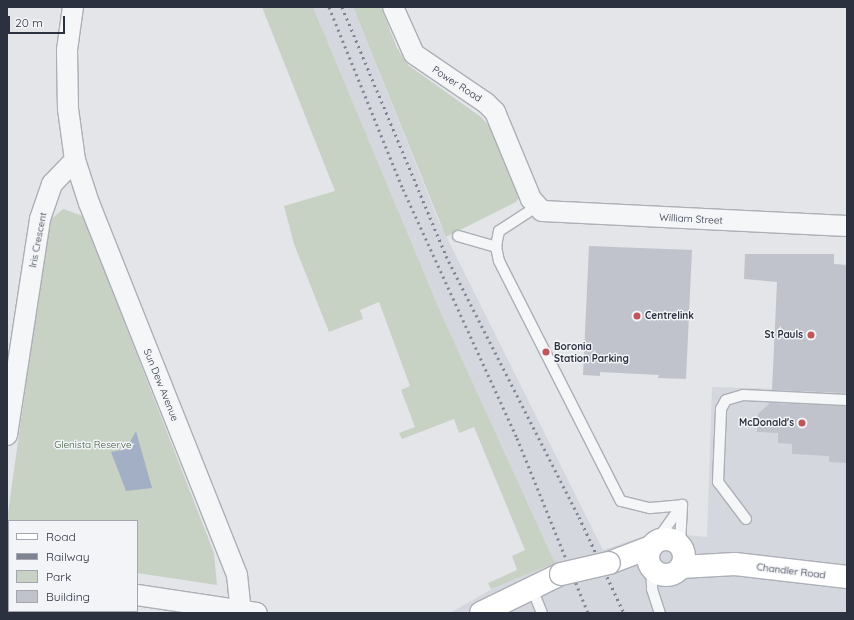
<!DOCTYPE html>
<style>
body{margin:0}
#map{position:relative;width:854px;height:620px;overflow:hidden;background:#e3e5e9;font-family:Quicksand,sans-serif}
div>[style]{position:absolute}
.built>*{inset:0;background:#d5d7de}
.green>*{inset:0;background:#c7d2c5}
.water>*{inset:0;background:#a2afc5}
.building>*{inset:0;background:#c1c3cc}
.roads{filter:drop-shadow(1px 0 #acafb6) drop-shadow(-1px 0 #acafb6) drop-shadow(0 1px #acafb6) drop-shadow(0 -1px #acafb6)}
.lane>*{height:10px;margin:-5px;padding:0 5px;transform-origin:5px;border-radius:5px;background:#f5f6f8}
.street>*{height:20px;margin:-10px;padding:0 10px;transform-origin:10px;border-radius:10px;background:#f5f6f8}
.secondary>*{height:22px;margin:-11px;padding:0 11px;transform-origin:11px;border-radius:11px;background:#fff}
.secondary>.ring{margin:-11px;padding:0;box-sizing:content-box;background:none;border:22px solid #fff;border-radius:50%}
.rail>*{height:3px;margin-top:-1.5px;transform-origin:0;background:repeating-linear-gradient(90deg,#7e8391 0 2px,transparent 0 6px)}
.bridges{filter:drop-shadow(1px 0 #acafb6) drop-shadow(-1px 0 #acafb6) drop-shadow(0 1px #acafb6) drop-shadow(0 -1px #acafb6)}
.secondary-bridge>*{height:22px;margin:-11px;padding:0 11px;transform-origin:11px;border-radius:11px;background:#fff}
.dots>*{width:11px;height:11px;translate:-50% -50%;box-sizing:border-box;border:2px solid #f2f4f7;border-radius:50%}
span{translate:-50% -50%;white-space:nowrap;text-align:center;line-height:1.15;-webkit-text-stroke:3px #f2f4f7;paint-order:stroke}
.street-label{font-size:10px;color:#2c3140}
.poi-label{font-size:10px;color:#2c3140;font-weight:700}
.left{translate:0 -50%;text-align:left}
.right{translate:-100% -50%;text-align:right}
.park-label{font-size:10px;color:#3d5a3b}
.frame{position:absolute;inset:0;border:8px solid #2c3140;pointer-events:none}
.legend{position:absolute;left:8px;top:520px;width:130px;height:92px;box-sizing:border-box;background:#f2f4f7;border:1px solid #a3a6ae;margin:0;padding:5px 7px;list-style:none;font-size:12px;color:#2c3140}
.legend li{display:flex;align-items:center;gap:8px;height:20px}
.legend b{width:20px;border:1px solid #a3a6ae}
.scale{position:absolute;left:8px;top:16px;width:57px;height:18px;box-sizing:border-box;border:2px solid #2c3140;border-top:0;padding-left:5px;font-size:12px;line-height:14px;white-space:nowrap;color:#2c3140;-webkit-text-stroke:3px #f2f4f7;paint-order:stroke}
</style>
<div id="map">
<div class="built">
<div style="clip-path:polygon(313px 7px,353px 7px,438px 220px,603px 550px,656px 532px,707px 537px,712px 387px,847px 391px,847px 613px,450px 613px,497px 586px,555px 563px,440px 311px)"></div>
</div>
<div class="green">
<div style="clip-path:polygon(262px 7px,313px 7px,440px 311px,555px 563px,491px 589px,488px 583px,517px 570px,512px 556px,525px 550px,474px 427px,459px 433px,454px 419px,402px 439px,399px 433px,415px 427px,401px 390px,410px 386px,379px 302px,360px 310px,363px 319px,329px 332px,294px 244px,284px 206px,335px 191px)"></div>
<div style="clip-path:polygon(353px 7px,381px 7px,397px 48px,408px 65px,481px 117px,492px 129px,520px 197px,516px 202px,446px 237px)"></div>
<div style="clip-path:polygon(63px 209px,83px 216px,214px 553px,217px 585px,137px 573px,137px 521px,9px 521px,7px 553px,7px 520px,49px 221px)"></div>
</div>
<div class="water">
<div style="clip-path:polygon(136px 431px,152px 488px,126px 491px,111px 452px,126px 449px)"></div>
</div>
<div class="building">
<div style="clip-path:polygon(589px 246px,692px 250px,686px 379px,658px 378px,659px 375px,600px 372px,600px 376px,583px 375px)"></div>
<div style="clip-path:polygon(745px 254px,834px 254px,834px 264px,847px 265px,847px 393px,772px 390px,777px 282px,744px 279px)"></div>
<div style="clip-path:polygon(770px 403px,847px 406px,847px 463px,829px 462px,829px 456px,792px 454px,792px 444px,778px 443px,778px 433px,757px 432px,758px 414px)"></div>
</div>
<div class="roads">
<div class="lane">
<div style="left:536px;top:207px;width:44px;rotate:147deg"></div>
<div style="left:499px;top:231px;width:16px;rotate:101deg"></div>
<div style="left:496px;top:247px;width:14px;rotate:78deg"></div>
<div style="left:499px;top:261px;width:269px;rotate:63.1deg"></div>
<div style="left:621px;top:501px;width:30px;rotate:14deg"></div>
<div style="left:650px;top:508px;width:32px;rotate:-5deg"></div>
<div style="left:458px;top:236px;width:40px;rotate:16deg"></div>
<div style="left:746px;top:519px;width:46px;rotate:-127.1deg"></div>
<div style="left:718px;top:482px;width:73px;rotate:-87.6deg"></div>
<div style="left:721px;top:409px;width:10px;rotate:-61deg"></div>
<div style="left:726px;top:400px;width:18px;rotate:-16deg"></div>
<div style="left:743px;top:395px;width:104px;rotate:2.8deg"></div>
<div style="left:655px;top:543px;width:47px;rotate:-54.6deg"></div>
<div style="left:680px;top:546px;width:41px;rotate:-87.2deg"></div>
<div style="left:651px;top:567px;width:22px;rotate:87deg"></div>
<div style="left:652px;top:589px;width:25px;rotate:72deg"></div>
<div style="left:531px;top:586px;width:29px;rotate:68deg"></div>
</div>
<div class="street">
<div style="left:393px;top:7px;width:51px;rotate:65.9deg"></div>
<div style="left:414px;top:54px;width:87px;rotate:34.2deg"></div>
<div style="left:486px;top:103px;width:13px;rotate:45deg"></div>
<div style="left:495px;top:112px;width:94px;rotate:67.5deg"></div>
<div style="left:531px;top:199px;width:16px;rotate:47deg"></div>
<div style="left:542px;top:211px;width:305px;rotate:2.8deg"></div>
<div style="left:75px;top:160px;width:45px;rotate:72deg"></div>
<div style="left:89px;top:203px;width:400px;rotate:68.3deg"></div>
<div style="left:237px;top:575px;width:36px;rotate:84deg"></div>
<div style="left:7px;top:435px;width:219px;rotate:-81.3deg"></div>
<div style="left:40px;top:219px;width:37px;rotate:-71deg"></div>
<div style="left:52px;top:184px;width:33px;rotate:-46deg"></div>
<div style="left:75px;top:160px;width:51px;rotate:-97.8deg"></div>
<div style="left:68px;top:109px;width:59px;rotate:-91deg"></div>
<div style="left:67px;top:50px;width:43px;rotate:-82.1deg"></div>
<div style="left:7px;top:576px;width:2px"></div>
<div style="left:137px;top:595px;width:121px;rotate:8.5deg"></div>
</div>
<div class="secondary">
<div class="ring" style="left:648px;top:539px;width:14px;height:14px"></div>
<div style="left:609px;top:563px;width:45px;rotate:-20.9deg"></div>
<div style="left:681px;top:567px;width:54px;rotate:-3.2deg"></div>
<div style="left:735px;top:564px;width:113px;rotate:6.6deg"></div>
<div style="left:481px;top:613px;width:89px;rotate:-26deg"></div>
</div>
</div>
<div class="rail">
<div style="left:329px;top:7px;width:196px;rotate:67.9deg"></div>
<div style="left:403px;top:189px;width:274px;rotate:65.4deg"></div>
<div style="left:517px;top:438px;width:189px;rotate:67.9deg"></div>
<div style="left:342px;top:7px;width:270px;rotate:67.3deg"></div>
<div style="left:446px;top:256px;width:293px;rotate:63deg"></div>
<div style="left:579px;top:517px;width:106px;rotate:64.9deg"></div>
</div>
<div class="bridges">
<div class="secondary-bridge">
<div style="left:561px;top:574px;width:49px;rotate:-12.9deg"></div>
</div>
</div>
<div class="dots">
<div style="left:637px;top:316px;background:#c05659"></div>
<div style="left:811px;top:335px;background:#c05659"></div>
<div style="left:546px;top:352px;background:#c05659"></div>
<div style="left:802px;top:423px;background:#c05659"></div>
</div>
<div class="street-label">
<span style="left:457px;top:84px;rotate:33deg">Power Road</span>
<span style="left:691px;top:219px;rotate:3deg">William Street</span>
<span style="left:38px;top:240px;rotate:-79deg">Iris Crescent</span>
<span style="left:161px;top:385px;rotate:68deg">Sun Dew Avenue</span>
<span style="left:791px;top:571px;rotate:7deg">Chandler Road</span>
</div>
<div class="poi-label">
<span class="left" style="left:645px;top:316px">Centrelink</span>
<span class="right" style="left:803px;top:335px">St Pauls</span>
<span class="left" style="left:554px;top:352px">Boronia<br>Station Parking</span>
<span class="right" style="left:794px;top:423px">McDonald's</span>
</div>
<div class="park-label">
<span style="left:93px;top:445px">Glenista Reserve</span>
</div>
<div class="frame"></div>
<ul class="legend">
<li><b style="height:5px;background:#fff"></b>Road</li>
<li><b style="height:5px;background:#7e8391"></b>Railway</li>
<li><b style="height:11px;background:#c7d2c5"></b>Park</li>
<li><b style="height:11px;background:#c1c3cc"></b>Building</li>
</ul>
<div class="scale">20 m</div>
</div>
